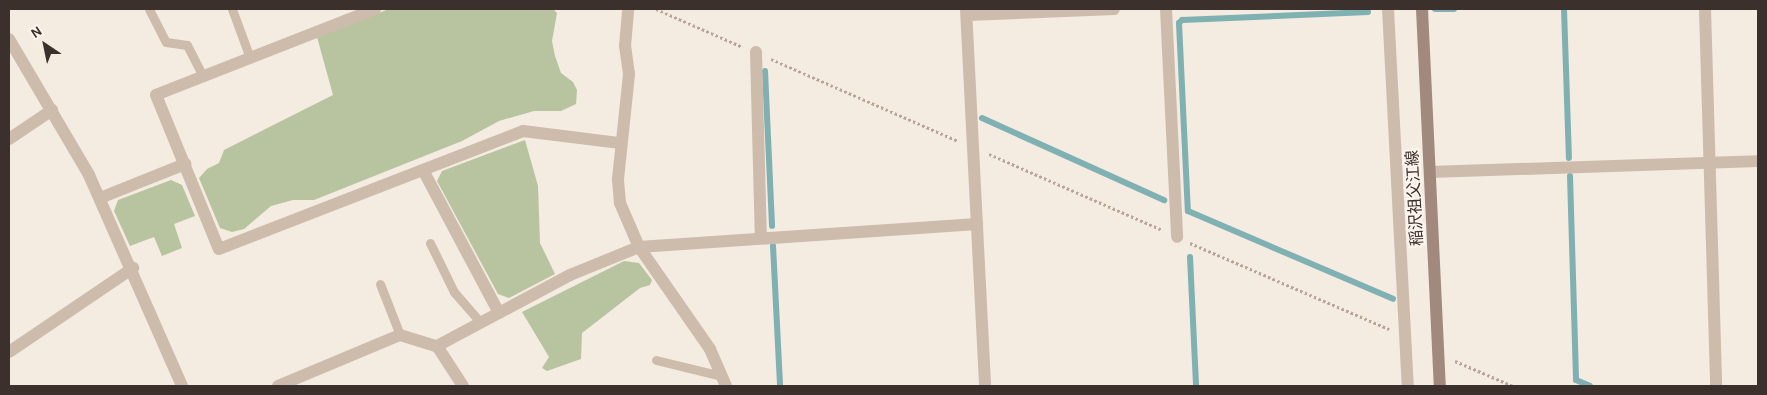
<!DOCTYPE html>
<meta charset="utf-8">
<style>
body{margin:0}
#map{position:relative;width:1767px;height:395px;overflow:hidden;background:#f4ebe1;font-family:Karla,"Noto Sans JP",sans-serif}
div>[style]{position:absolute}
.green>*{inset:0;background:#b8c4a0}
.stream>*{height:6px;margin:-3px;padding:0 3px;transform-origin:3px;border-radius:3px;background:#7fb0b2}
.path>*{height:3px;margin-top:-1.5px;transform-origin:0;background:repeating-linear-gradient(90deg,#b9a596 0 2.5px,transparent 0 5px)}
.lane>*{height:9px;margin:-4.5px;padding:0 4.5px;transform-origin:4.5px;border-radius:4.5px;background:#cdbbac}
.street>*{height:12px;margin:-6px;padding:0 6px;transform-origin:6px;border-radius:6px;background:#cdbbac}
.secondary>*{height:12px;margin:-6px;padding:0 6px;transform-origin:6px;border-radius:6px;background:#a18a7d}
span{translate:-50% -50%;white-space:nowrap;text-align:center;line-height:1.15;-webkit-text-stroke:4.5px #fbf5ee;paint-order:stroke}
.street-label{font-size:16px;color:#3b302b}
.frame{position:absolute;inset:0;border:10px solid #3b302b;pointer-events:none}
.north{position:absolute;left:20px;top:20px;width:50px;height:50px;-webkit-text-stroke:4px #fbf5ee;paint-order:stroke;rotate:326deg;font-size:14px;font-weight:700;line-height:20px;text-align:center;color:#3b302b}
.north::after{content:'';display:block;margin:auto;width:18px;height:22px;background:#3b302b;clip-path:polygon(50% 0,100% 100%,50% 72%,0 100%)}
</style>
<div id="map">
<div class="green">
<div style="clip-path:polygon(389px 9px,553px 9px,557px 13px,552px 41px,555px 56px,561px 73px,573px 82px,577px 90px,576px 104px,561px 111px,534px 111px,499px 121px,462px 141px,314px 200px,293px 200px,271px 206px,244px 229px,232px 232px,220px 228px,199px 178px,207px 169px,219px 163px,224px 150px,333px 95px,317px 37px)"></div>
<div style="clip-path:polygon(525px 140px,538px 186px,540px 243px,555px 274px,509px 298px,498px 294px,437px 181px,442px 171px)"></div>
<div style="clip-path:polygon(171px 180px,182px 185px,195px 216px,174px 224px,182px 248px,162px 256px,154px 237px,130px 246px,114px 211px,118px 200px)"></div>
<div style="clip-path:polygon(624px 261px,639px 263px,652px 280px,650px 285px,640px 288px,582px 333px,581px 359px,547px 371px,542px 368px,549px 357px,522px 312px)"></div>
</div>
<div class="stream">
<div style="left:1435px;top:9px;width:19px"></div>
<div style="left:1564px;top:9px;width:149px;rotate:88.1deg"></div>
<div style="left:1368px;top:12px;width:186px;rotate:177.5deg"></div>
<div style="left:1182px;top:20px;width:4px;rotate:135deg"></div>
<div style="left:1179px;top:23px;width:188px;rotate:87.3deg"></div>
<div style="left:1188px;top:211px;width:223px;rotate:23.2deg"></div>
<div style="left:765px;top:71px;width:155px;rotate:87.4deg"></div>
<div style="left:982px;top:118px;width:200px;rotate:24.3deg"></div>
<div style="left:1570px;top:176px;width:204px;rotate:88.3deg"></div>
<div style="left:1576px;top:380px;width:15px;rotate:23deg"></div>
<div style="left:773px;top:246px;width:140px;rotate:87.1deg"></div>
<div style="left:1190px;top:257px;width:129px;rotate:87.3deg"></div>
</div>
<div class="path">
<div style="left:656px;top:9px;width:95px;rotate:23.6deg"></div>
<div style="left:771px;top:59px;width:204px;rotate:23.7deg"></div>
<div style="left:989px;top:154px;width:189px;rotate:23.7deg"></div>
<div style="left:1190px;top:243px;width:217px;rotate:23.4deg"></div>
<div style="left:1455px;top:361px;width:63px;rotate:23.3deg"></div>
</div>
<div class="lane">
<div style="left:149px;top:9px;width:37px;rotate:63deg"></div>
<div style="left:166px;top:42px;width:21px;rotate:8deg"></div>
<div style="left:187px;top:45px;width:36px;rotate:63deg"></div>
<div style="left:232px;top:9px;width:52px;rotate:69.8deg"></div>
<div style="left:430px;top:243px;width:55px;rotate:63.9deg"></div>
<div style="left:454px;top:292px;width:41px;rotate:48.9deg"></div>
<div style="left:380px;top:284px;width:55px;rotate:68.6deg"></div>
<div style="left:656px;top:360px;width:67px;rotate:13.8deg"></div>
</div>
<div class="street">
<div style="left:375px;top:9px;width:235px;rotate:158.6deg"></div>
<div style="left:156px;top:95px;width:166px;rotate:67.8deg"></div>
<div style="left:219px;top:249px;width:326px;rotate:-21.2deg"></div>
<div style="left:523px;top:131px;width:98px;rotate:7.1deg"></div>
<div style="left:966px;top:9px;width:377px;rotate:87.1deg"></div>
<div style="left:1166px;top:9px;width:228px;rotate:87.2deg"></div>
<div style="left:1388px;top:9px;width:378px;rotate:87deg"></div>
<div style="left:1705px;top:9px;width:377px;rotate:88.3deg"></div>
<div style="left:967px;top:15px;width:147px;rotate:-2.3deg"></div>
<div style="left:9px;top:39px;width:158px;rotate:59.5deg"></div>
<div style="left:89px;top:175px;width:231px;rotate:66.2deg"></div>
<div style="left:756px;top:52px;width:186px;rotate:88.5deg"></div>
<div style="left:9px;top:139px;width:52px;rotate:-34deg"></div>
<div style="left:423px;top:170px;width:162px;rotate:62deg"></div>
<div style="left:1430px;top:172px;width:328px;rotate:-1.9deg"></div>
<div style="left:100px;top:198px;width:92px;rotate:-21.8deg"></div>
<div style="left:437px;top:346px;width:48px;rotate:57deg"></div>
<div style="left:9px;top:352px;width:150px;rotate:-34.1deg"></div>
<div style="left:278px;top:386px;width:132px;rotate:-22.7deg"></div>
<div style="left:400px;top:335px;width:39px;rotate:17deg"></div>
<div style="left:437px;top:346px;width:151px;rotate:-28.1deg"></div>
<div style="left:570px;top:275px;width:74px;rotate:-22.1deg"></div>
<div style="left:639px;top:247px;width:48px;rotate:-113.4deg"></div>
<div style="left:620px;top:203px;width:24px;rotate:-95deg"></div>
<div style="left:618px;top:179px;width:106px;rotate:-84deg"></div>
<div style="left:629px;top:74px;width:28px;rotate:-98deg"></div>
<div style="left:625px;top:46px;width:37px;rotate:-85deg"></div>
<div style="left:726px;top:386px;width:40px;rotate:-113.4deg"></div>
<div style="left:710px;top:349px;width:124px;rotate:-124.8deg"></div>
<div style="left:639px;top:247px;width:339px;rotate:-3.9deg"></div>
</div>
<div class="secondary">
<div style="left:1422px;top:9px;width:377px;rotate:87.3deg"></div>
</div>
<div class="street-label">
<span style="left:1415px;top:198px;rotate:-93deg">稲沢祖父江線</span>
</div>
<div class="frame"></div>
<div class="north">N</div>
</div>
